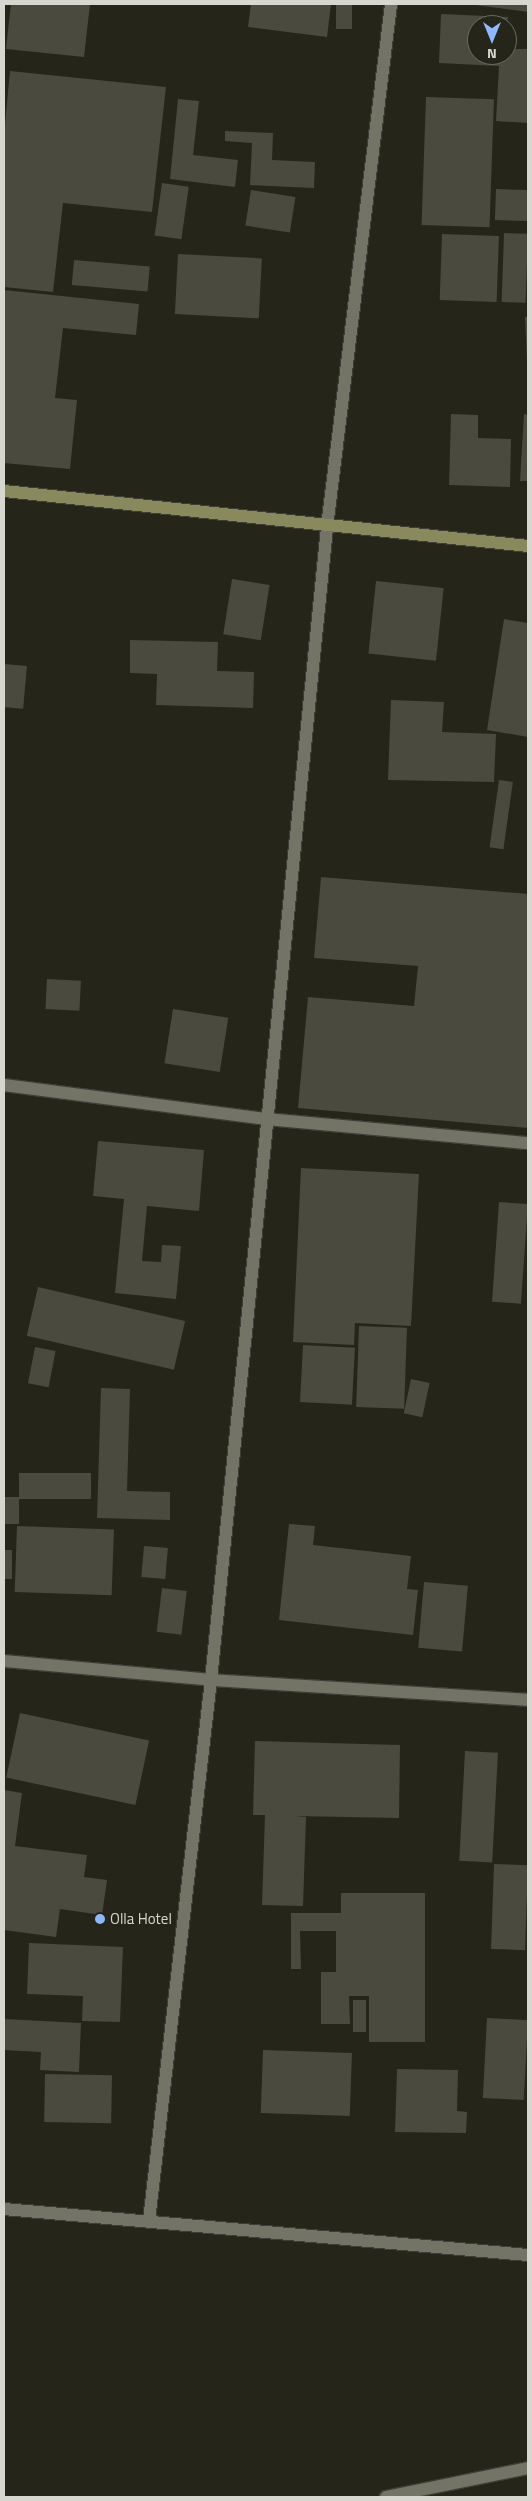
<!DOCTYPE html>
<style>
body{margin:0}
#map{position:relative;width:532px;height:2501px;overflow:hidden;background:#252519;font-family:"Titillium Web",sans-serif}
div>[style]{position:absolute}
.building>*{inset:0;background:#4a4b3e;transform-origin:0 0}
.roads{filter:drop-shadow(1px 0 #3e3e36) drop-shadow(-1px 0 #3e3e36) drop-shadow(0 1px #3e3e36) drop-shadow(0 -1px #3e3e36)}
.minor>*{height:12px;margin:-6px;padding:0 6px;transform-origin:6px;border-radius:6px;background:#737366}
.secondary>*{height:12px;margin:-6px;padding:0 6px;transform-origin:6px;border-radius:6px;background:#89895e}
.dots>*{width:14px;height:14px;translate:-50% -50%;box-sizing:border-box;border:2px solid #252519;border-radius:50%}
span{translate:-50% -50%;white-space:nowrap;text-align:center;line-height:1.15;-webkit-text-stroke:4.5px #252519;paint-order:stroke}
.poi-label{font-size:15px;color:#d7d7d0}
.left{translate:0 -50%;text-align:left}
.frame{position:absolute;inset:0;border:5px solid #d7d7d0;pointer-events:none}
.north{position:absolute;left:467px;top:15px;width:50px;height:50px;box-sizing:border-box;background:#252519;border:1px solid #6c6c62;border-radius:50%;rotate:180deg;font-size:14px;font-weight:700;line-height:20px;text-align:center;color:#d7d7d0}
.north::after{content:'';display:block;margin:auto;width:18px;height:22px;background:#8db9fc;clip-path:polygon(50% 0,100% 100%,50% 72%,0 100%)}
</style>
<div id="map">
<div class="building">
<div style="clip-path:polygon(11px 4px,90px 4px,84px 57px,6px 49px)"></div>
<div style="clip-path:polygon(251px 4px,331px 4px,327px 37px,248px 27px)"></div>
<div style="left:336px;top:4px;width:16px;height:25px"></div>
<div style="clip-path:polygon(475px 4px,528px 4px,528px 12px,475px 5px)"></div>
<div style="clip-path:polygon(441px 14px,508px 17px,507px 25px,477px 25px,477px 55px,507px 55px,507px 49px,528px 49px,528px 123px,496px 121px,499px 66px,439px 63px)"></div>
<div style="clip-path:polygon(10px 71px,166px 87px,152px 212px,63px 203px,53px 292px,4px 287px,4px 135px)"></div>
<div style="left:426px;top:97px;width:68px;height:128px;rotate:2deg"></div>
<div style="clip-path:polygon(178px 99px,199px 101px,193px 155px,238px 160px,235px 187px,170px 179px)"></div>
<div style="clip-path:polygon(225px 131px,273px 133px,272px 160px,315px 162px,314px 188px,250px 185px,252px 143px,225px 141px)"></div>
<div style="left:162px;top:183px;width:27px;height:53px;rotate:8deg"></div>
<div style="left:496px;top:189px;width:32px;height:31px;rotate:2deg"></div>
<div style="left:251px;top:190px;width:45px;height:36px;rotate:9deg"></div>
<div style="left:504px;top:233px;width:24px;height:69px;rotate:2deg"></div>
<div style="left:442px;top:234px;width:57px;height:66px;rotate:2deg"></div>
<div style="left:178px;top:254px;width:84px;height:60px;rotate:3deg"></div>
<div style="left:74px;top:260px;width:76px;height:25px;rotate:5deg"></div>
<div style="clip-path:polygon(4px 290px,139px 304px,136px 335px,63px 328px,55px 398px,77px 400px,70px 469px,4px 463px)"></div>
<div style="clip-path:polygon(525px 317px,528px 317px,528px 361px,527px 361px)"></div>
<div style="clip-path:polygon(451px 414px,478px 415px,478px 438px,511px 439px,510px 487px,449px 485px)"></div>
<div style="clip-path:polygon(524px 414px,528px 415px,528px 481px,520px 481px)"></div>
<div style="left:232px;top:579px;width:38px;height:56px;rotate:9deg"></div>
<div style="left:376px;top:581px;width:68px;height:73px;rotate:6deg"></div>
<div style="clip-path:polygon(504px 619px,528px 623px,528px 737px,487px 730px)"></div>
<div style="clip-path:polygon(130px 640px,218px 642px,217px 671px,254px 672px,253px 708px,156px 705px,157px 674px,130px 673px)"></div>
<div style="left:4px;top:664px;width:23px;height:43px;rotate:5deg"></div>
<div style="clip-path:polygon(391px 700px,444px 702px,442px 732px,496px 734px,494px 782px,388px 780px)"></div>
<div style="left:499px;top:780px;width:14px;height:68px;rotate:8deg"></div>
<div style="clip-path:polygon(321px 877px,528px 894px,528px 1128px,298px 1108px,308px 997px,414px 1006px,418px 966px,314px 958px)"></div>
<div style="left:47px;top:979px;width:34px;height:30px;rotate:3deg"></div>
<div style="left:173px;top:1009px;width:56px;height:55px;rotate:9deg"></div>
<div style="clip-path:polygon(98px 1141px,204px 1150px,199px 1211px,147px 1206px,142px 1261px,161px 1262px,162px 1245px,181px 1246px,176px 1299px,115px 1293px,124px 1199px,93px 1196px)"></div>
<div style="clip-path:polygon(301px 1168px,419px 1174px,411px 1326px,355px 1323px,354px 1345px,293px 1342px)"></div>
<div style="left:499px;top:1202px;width:29px;height:100px;rotate:4deg"></div>
<div style="left:38px;top:1287px;width:151px;height:50px;rotate:13deg"></div>
<div style="left:359px;top:1326px;width:48px;height:81px;rotate:2deg"></div>
<div style="left:303px;top:1345px;width:52px;height:57px;rotate:3deg"></div>
<div style="left:35px;top:1347px;width:21px;height:37px;rotate:11deg"></div>
<div style="left:411px;top:1379px;width:19px;height:35px;rotate:12deg"></div>
<div style="clip-path:polygon(101px 1388px,130px 1389px,127px 1491px,170px 1492px,170px 1520px,97px 1518px)"></div>
<div style="left:19px;top:1473px;width:72px;height:26px"></div>
<div style="left:4px;top:1497px;width:15px;height:27px"></div>
<div style="clip-path:polygon(289px 1524px,315px 1526px,313px 1545px,411px 1556px,407px 1589px,418px 1590px,413px 1635px,279px 1620px)"></div>
<div style="left:17px;top:1526px;width:97px;height:66px;rotate:2deg"></div>
<div style="left:144px;top:1546px;width:24px;height:31px;rotate:5deg"></div>
<div style="left:4px;top:1550px;width:8px;height:29px"></div>
<div style="left:424px;top:1582px;width:44px;height:66px;rotate:5deg"></div>
<div style="left:162px;top:1588px;width:25px;height:44px;rotate:7deg"></div>
<div style="left:20px;top:1713px;width:132px;height:66px;rotate:12deg"></div>
<div style="clip-path:polygon(255px 1741px,400px 1745px,399px 1818px,296px 1816px,306px 1817px,303px 1906px,262px 1905px,265px 1815px,253px 1815px)"></div>
<div style="left:465px;top:1751px;width:33px;height:110px;rotate:3deg"></div>
<div style="clip-path:polygon(4px 1790px,22px 1793px,15px 1846px,87px 1855px,84px 1877px,107px 1880px,102px 1915px,60px 1909px,56px 1937px,4px 1930px)"></div>
<div style="left:494px;top:1864px;width:34px;height:85px;rotate:2deg"></div>
<div style="clip-path:polygon(341px 1893px,425px 1893px,425px 2042px,369px 2042px,369px 1996px,349px 1996px,350px 2024px,321px 2024px,321px 1972px,336px 1972px,336px 1931px,300px 1931px,301px 1969px,291px 1969px,291px 1913px,341px 1913px)"></div>
<div style="clip-path:polygon(29px 1943px,123px 1947px,120px 2022px,82px 2021px,83px 1996px,27px 1994px)"></div>
<div style="left:353px;top:2000px;width:13px;height:32px"></div>
<div style="left:487px;top:2018px;width:41px;height:80px;rotate:3deg"></div>
<div style="clip-path:polygon(4px 2019px,81px 2023px,79px 2072px,40px 2070px,41px 2052px,4px 2050px)"></div>
<div style="left:263px;top:2050px;width:89px;height:63px;rotate:2deg"></div>
<div style="clip-path:polygon(397px 2069px,458px 2070px,457px 2111px,467px 2112px,466px 2133px,395px 2132px)"></div>
<div style="left:45px;top:2074px;width:67px;height:48px;rotate:1deg"></div>
</div>
<div class="roads">
<div class="minor">
<div style="left:4px;top:1085px;width:265px;rotate:7.4deg"></div>
<div style="left:267px;top:1119px;width:262px;rotate:5.3deg"></div>
<div style="left:4px;top:1661px;width:208px;rotate:5.2deg"></div>
<div style="left:211px;top:1680px;width:318px;rotate:3.6deg"></div>
<div style="left:4px;top:2209px;width:526px;rotate:5.02deg"></div>
<div style="left:149px;top:2221px;width:545px;rotate:-83.46deg"></div>
<div style="left:211px;top:1680px;width:1159px;rotate:-84.25deg"></div>
<div style="left:327px;top:527px;width:527px;rotate:-83.02deg"></div>
<div style="left:386px;top:2497px;width:145px;rotate:-11.5deg"></div>
</div>
<div class="secondary">
<div style="left:4px;top:491px;width:527px;rotate:5.99deg"></div>
</div>
</div>
<div class="dots">
<div style="left:100px;top:1919px;background:#8db9fc"></div>
</div>
<div class="poi-label">
<span class="left" style="left:110px;top:1919px">Olla Hotel</span>
</div>
<div class="frame"></div>
<div class="north">N</div>
</div>
